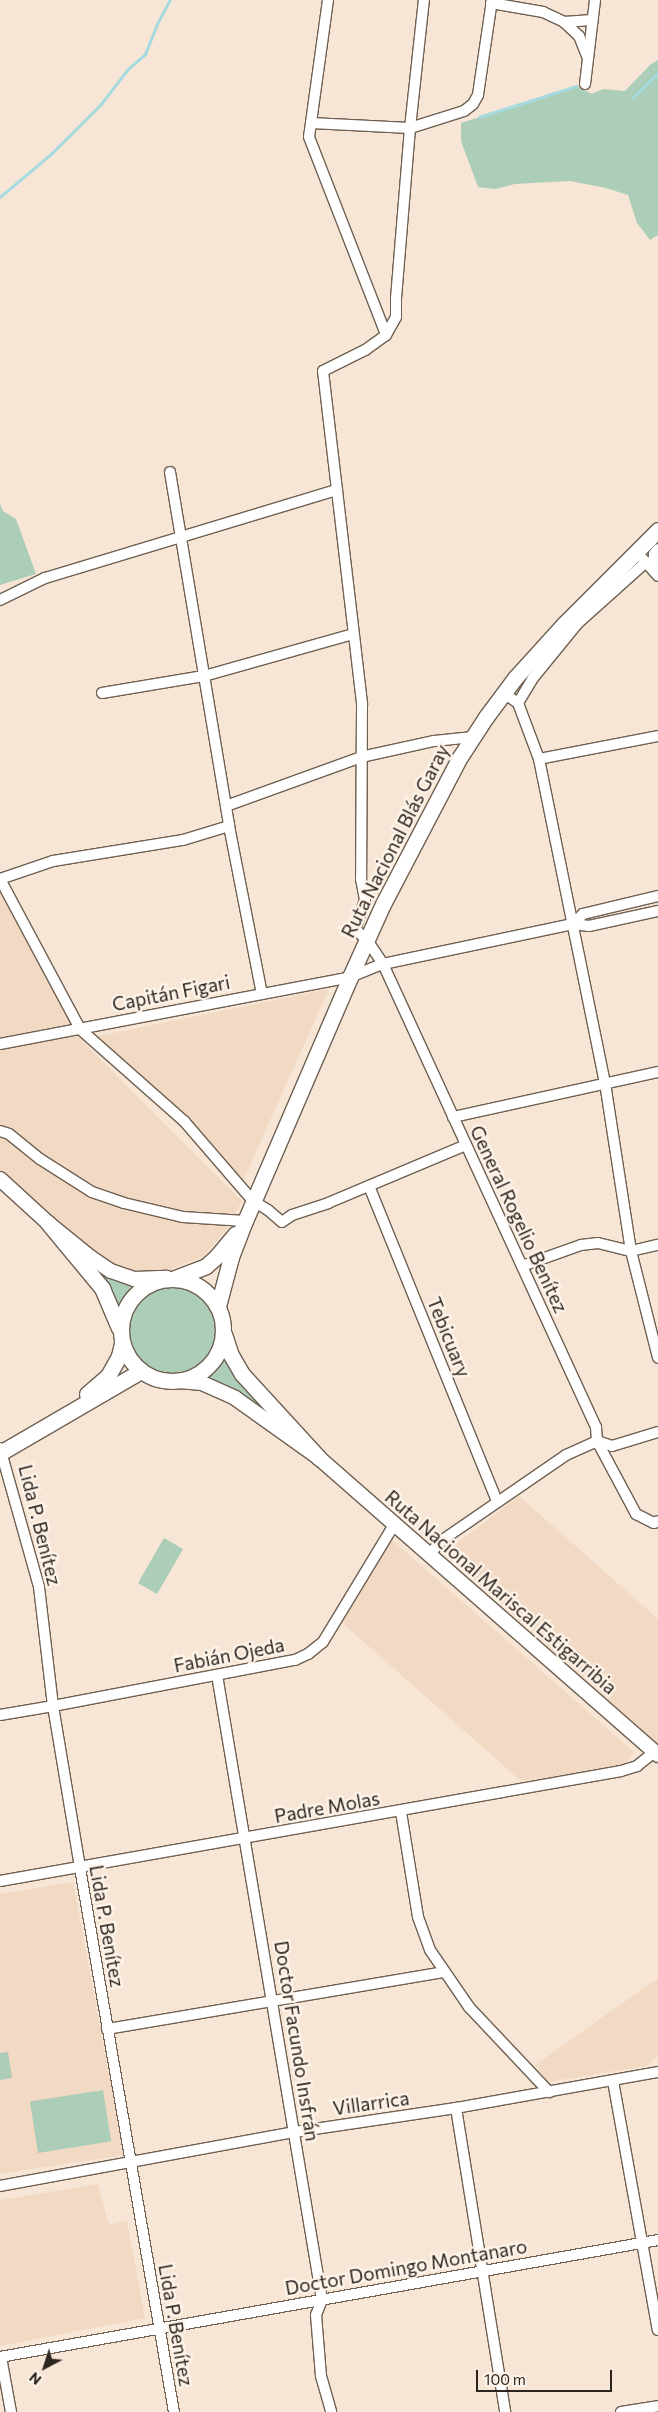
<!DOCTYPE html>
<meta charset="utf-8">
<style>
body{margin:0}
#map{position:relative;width:658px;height:2412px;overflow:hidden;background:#f7e6d5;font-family:Commissioner,sans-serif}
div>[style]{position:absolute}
.built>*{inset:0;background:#f1d9c4}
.green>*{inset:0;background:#accdb7;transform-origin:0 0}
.round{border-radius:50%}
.stream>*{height:2.5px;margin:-1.25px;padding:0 1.25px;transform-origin:1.25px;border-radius:1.25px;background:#a4dae0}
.roads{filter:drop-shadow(1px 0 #6f6052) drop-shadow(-1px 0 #6f6052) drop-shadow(0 1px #6f6052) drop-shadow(0 -1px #6f6052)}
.minor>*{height:10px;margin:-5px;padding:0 5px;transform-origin:5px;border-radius:5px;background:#fff}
.major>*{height:14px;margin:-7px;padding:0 7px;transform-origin:7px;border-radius:7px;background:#fff}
.highway>*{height:15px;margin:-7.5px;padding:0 7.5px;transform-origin:7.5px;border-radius:7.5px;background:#fff}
.highway>.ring{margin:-7.5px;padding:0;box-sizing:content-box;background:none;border:15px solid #fff;border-radius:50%}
span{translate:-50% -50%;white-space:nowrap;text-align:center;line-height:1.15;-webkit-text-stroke:4.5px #fff4ea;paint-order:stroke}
.street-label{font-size:19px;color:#2c251f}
.north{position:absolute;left:20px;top:2342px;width:50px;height:50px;-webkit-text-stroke:4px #fff4ea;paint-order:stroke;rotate:220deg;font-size:14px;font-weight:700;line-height:20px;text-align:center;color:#2c251f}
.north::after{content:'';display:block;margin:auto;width:18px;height:22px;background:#2c251f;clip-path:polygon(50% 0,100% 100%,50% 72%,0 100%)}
.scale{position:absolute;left:476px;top:2370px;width:136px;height:22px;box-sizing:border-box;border:2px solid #2c251f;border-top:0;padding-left:6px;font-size:15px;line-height:18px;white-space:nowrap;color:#2c251f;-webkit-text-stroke:4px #fff4ea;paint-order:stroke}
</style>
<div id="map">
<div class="built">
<div style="clip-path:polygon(0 893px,80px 1039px,242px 1201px,226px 1230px,203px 1257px,168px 1270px,132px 1270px,106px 1261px,0 1171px)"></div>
<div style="clip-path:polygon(329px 989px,242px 1183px,94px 1037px)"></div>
<div style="clip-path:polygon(519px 1496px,658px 1619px,658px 1744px,444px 1553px)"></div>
<div style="clip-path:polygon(392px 1540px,634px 1752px,624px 1766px,521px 1781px,338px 1619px)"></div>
<div style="clip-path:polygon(73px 1882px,124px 2155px,0 2174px,0 1894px)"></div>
<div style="clip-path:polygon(658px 1978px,658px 2056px,646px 2066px,548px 2082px,535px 2065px)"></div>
<div style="clip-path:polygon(98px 2184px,109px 2225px,127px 2221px,145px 2318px,0 2346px,0 2200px)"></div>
</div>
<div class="green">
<div style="clip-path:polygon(658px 60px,658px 235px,650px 240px,637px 223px,628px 195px,606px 188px,570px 181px,515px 184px,495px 189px,478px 187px,461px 141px,461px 123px,576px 86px,592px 94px,603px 89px,625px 91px,651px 64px)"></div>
<div style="clip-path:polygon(0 504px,3px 511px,16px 519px,36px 574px,0 585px)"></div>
<div style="clip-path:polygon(89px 1262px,137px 1284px,126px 1294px,119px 1308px,112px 1290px)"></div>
<div class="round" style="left:127px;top:1284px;width:90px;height:90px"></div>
<div style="clip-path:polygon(222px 1355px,232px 1370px,276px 1419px,199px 1378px,212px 1371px)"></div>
<div style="left:164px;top:1538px;width:22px;height:52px;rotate:30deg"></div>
<div style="clip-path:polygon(8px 2052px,12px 2078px,0 2080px,0 2053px)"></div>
<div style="left:103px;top:2090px;width:52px;height:74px;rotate:81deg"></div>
</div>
<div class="stream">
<div style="left:633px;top:98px;width:35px;rotate:-45deg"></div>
<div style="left:479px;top:117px;width:102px;rotate:-17.7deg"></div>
<div style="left:0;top:197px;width:67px;rotate:-40.1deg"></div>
<div style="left:51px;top:154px;width:71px;rotate:-45deg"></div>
<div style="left:101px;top:104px;width:44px;rotate:-52.4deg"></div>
<div style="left:128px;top:69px;width:23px;rotate:-41deg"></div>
<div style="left:145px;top:54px;width:32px;rotate:-68deg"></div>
<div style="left:157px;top:24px;width:27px;rotate:-62deg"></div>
</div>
<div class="roads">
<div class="minor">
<div style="left:328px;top:0;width:138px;rotate:97.9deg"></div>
<div style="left:309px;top:137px;width:212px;rotate:68.7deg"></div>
<div style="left:492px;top:0;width:96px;rotate:98.4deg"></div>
<div style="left:478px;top:95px;width:10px;rotate:119deg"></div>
<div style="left:473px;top:104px;width:11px;rotate:142deg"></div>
<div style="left:464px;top:111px;width:57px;rotate:162.5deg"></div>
<div style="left:410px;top:128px;width:172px;rotate:94.7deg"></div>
<div style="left:396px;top:299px;width:18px;rotate:90deg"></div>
<div style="left:396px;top:317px;width:21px;rotate:119deg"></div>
<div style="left:386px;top:335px;width:26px;rotate:144deg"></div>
<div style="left:365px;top:350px;width:47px;rotate:153.4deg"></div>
<div style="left:323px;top:371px;width:336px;rotate:83.3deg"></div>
<div style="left:362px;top:705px;width:174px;rotate:90.3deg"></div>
<div style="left:361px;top:879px;width:21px;rotate:79deg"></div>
<div style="left:365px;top:900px;width:31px;rotate:109deg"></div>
<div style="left:355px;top:929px;width:16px;rotate:43deg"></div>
<div style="left:367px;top:940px;width:29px;rotate:56deg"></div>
<div style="left:383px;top:964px;width:510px;rotate:65.3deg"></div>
<div style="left:596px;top:1427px;width:14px;rotate:86deg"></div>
<div style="left:597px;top:1441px;width:83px;rotate:61.9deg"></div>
<div style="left:636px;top:1514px;width:20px;rotate:27deg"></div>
<div style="left:654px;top:1523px;width:4px;rotate:-27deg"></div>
<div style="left:491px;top:3px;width:53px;rotate:9.8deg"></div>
<div style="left:543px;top:12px;width:23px;rotate:25deg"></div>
<div style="left:564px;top:22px;width:28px;rotate:-4deg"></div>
<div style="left:564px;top:22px;width:21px;rotate:43deg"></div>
<div style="left:579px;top:36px;width:24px;rotate:68deg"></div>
<div style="left:585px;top:84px;width:85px;rotate:-83.2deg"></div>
<div style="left:311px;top:123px;width:99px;rotate:2.9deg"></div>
<div style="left:410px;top:128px;width:129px;rotate:-83.8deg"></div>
<div style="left:170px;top:472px;width:359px;rotate:80.5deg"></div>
<div style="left:229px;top:826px;width:171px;rotate:78.9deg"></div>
<div style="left:642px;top:558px;width:24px;rotate:48deg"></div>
<div style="left:653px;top:569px;width:15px;rotate:-86deg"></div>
<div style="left:654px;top:554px;width:6px;rotate:-51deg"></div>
<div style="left:0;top:600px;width:50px;rotate:-26.1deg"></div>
<div style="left:45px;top:578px;width:305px;rotate:-16.8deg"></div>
<div style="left:102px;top:693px;width:103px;rotate:-9.5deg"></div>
<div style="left:204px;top:676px;width:155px;rotate:-15.7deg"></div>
<div style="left:504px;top:693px;width:17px;rotate:36deg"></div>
<div style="left:518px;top:703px;width:60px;rotate:69.4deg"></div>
<div style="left:539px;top:759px;width:331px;rotate:78.5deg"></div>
<div style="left:605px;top:1083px;width:170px;rotate:81.2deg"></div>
<div style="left:631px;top:1251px;width:110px;rotate:75.8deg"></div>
<div style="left:518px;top:703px;width:29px;rotate:-59deg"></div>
<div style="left:533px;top:678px;width:70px;rotate:-50.8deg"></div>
<div style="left:577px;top:624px;width:93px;rotate:-41.9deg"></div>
<div style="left:539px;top:759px;width:121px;rotate:-10.9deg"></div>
<div style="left:226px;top:806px;width:144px;rotate:-19.9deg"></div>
<div style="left:361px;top:757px;width:75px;rotate:-12.4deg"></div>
<div style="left:434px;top:741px;width:39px;rotate:-6deg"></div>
<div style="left:0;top:879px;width:170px;rotate:61.9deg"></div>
<div style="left:80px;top:1029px;width:139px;rotate:41.5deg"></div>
<div style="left:184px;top:1121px;width:106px;rotate:49.2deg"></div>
<div style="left:253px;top:1201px;width:17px;rotate:31deg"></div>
<div style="left:268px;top:1210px;width:18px;rotate:41deg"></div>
<div style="left:282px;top:1222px;width:12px;rotate:-35deg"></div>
<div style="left:292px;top:1215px;width:38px;rotate:-18deg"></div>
<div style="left:328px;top:1203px;width:150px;rotate:-22.8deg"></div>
<div style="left:0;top:879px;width:56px;rotate:-18.8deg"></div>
<div style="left:53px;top:861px;width:132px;rotate:-9.2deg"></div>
<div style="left:183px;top:840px;width:48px;rotate:-16.9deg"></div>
<div style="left:573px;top:924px;width:14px;rotate:-45deg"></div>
<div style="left:583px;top:914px;width:77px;rotate:-13.5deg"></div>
<div style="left:0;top:1044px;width:356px;rotate:-10.8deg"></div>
<div style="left:350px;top:977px;width:35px;rotate:-22deg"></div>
<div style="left:383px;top:964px;width:194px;rotate:-11.9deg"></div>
<div style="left:573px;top:924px;width:16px;rotate:7deg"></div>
<div style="left:589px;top:926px;width:71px;rotate:-12.3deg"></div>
<div style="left:453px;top:1117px;width:210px;rotate:-12.4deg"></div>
<div style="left:0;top:1131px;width:9px;rotate:18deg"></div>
<div style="left:9px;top:1134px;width:40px;rotate:39deg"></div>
<div style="left:40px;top:1159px;width:62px;rotate:32.4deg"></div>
<div style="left:92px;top:1192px;width:34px;rotate:19deg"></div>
<div style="left:124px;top:1203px;width:61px;rotate:13.3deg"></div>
<div style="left:183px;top:1217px;width:62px;rotate:3.7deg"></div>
<div style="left:369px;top:1186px;width:341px;rotate:67.9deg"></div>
<div style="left:522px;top:1266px;width:63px;rotate:-19.6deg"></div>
<div style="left:581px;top:1245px;width:17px;rotate:-7deg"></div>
<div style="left:598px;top:1243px;width:34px;rotate:14deg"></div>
<div style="left:631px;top:1251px;width:28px;rotate:-13deg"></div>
<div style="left:0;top:1448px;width:144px;rotate:74.3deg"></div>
<div style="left:39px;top:1587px;width:120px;rotate:83.3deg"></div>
<div style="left:53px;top:1706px;width:164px;rotate:80.5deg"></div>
<div style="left:80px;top:1868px;width:552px;rotate:80.2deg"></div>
<div style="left:430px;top:1554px;width:17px;rotate:-50deg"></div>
<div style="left:441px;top:1541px;width:152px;rotate:-34.5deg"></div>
<div style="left:566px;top:1455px;width:34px;rotate:-24deg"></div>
<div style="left:597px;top:1441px;width:16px;rotate:18deg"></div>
<div style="left:612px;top:1446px;width:48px;rotate:-16.9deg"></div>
<div style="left:217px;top:1675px;width:634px;rotate:80.46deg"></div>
<div style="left:322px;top:2300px;width:16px;rotate:112deg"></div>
<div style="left:316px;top:2315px;width:61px;rotate:85.3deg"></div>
<div style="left:321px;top:2376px;width:37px;rotate:74deg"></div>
<div style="left:0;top:1715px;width:54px;rotate:-9.6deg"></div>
<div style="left:53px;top:1706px;width:246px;rotate:-10.8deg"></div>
<div style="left:295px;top:1660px;width:14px;rotate:-25deg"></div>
<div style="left:308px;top:1654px;width:19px;rotate:-39deg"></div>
<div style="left:323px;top:1642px;width:139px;rotate:-58.8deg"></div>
<div style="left:401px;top:1812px;width:106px;rotate:80.8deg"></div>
<div style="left:418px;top:1917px;width:35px;rotate:70deg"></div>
<div style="left:430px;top:1950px;width:69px;rotate:55.6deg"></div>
<div style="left:469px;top:2007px;width:117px;rotate:46.7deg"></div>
<div style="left:0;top:1881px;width:631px;rotate:-10.04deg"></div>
<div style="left:621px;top:1771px;width:17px;rotate:-17deg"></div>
<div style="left:637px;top:1766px;width:22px;rotate:-39deg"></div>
<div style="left:107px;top:2029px;width:342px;rotate:-9.6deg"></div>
<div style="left:613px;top:2081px;width:253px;rotate:79.8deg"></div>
<div style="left:456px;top:2108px;width:308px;rotate:80.8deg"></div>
<div style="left:0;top:2186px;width:299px;rotate:-10.4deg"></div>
<div style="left:294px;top:2132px;width:164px;rotate:-8.4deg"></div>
<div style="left:456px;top:2108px;width:205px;rotate:-10.1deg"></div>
<div style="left:0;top:2357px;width:668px;rotate:-10.08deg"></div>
<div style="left:1px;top:2357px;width:56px;rotate:79.7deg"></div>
<div style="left:621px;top:2412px;width:37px;rotate:-9deg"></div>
</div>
<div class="major">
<div style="left:0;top:1179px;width:65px;rotate:42.5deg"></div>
<div style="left:48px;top:1223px;width:54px;rotate:39deg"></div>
<div style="left:90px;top:1257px;width:25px;rotate:34deg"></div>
<div style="left:111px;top:1271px;width:24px;rotate:19deg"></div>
<div style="left:134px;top:1279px;width:33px;rotate:-2deg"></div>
<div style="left:179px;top:1381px;width:23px;rotate:5deg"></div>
<div style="left:202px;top:1383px;width:36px;rotate:24deg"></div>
<div style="left:235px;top:1398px;width:103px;rotate:35.5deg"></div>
<div style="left:319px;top:1458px;width:451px;rotate:41.2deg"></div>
</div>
<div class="highway">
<div style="left:48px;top:1223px;width:85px;rotate:50.3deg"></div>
<div style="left:102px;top:1288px;width:43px;rotate:67deg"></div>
<div style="left:175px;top:1278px;width:33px;rotate:-21deg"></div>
<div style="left:206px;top:1266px;width:13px;rotate:-42deg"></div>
<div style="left:216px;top:1257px;width:30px;rotate:-50deg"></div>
<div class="ring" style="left:121px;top:1279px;width:87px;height:87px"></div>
<div style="left:218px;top:1306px;width:51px;rotate:-75.1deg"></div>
<div style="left:231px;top:1257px;width:39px;rotate:-69deg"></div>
<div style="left:245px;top:1221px;width:266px;rotate:-66.7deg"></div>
<div style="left:350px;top:977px;width:80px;rotate:-65.7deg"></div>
<div style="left:383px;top:904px;width:166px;rotate:-62.4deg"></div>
<div style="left:460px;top:757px;width:48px;rotate:-57deg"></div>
<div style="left:486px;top:717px;width:49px;rotate:-53.4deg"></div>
<div style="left:515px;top:678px;width:73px;rotate:-47.8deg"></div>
<div style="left:564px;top:624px;width:133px;rotate:-45deg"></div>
<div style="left:224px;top:1334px;width:22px;rotate:72deg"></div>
<div style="left:231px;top:1355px;width:22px;rotate:60deg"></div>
<div style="left:242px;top:1374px;width:114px;rotate:47.5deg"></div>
<div style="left:87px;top:1394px;width:28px;rotate:-41deg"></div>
<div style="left:108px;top:1376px;width:23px;rotate:-61deg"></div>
<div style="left:119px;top:1356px;width:13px;rotate:-77deg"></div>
<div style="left:0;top:1453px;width:163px;rotate:-30.2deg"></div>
</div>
</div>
<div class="street-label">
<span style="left:395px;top:841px;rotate:-63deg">Ruta Nacional Blás Garay</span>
<span style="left:171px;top:993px;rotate:-11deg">Capitán Figari</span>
<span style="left:519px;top:1219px;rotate:65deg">General Rogelio Benítez</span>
<span style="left:449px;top:1337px;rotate:68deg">Tebicuary</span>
<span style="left:40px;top:1525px;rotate:76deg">Lida P. Benítez</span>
<span style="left:501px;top:1592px;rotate:41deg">Ruta Nacional Mariscal Estigarribia</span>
<span style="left:229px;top:1655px;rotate:-11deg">Fabián Ojeda</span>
<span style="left:327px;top:1807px;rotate:-10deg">Padre Molas</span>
<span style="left:107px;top:1926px;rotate:80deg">Lida P. Benítez</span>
<span style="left:297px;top:2041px;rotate:81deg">Doctor Facundo Insfrán</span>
<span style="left:371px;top:2103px;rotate:-8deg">Villarrica</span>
<span style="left:406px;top:2267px;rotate:-10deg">Doctor Domingo Montanaro</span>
<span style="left:176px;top:2325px;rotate:80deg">Lida P. Benítez</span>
</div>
<div class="north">N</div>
<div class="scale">100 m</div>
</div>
